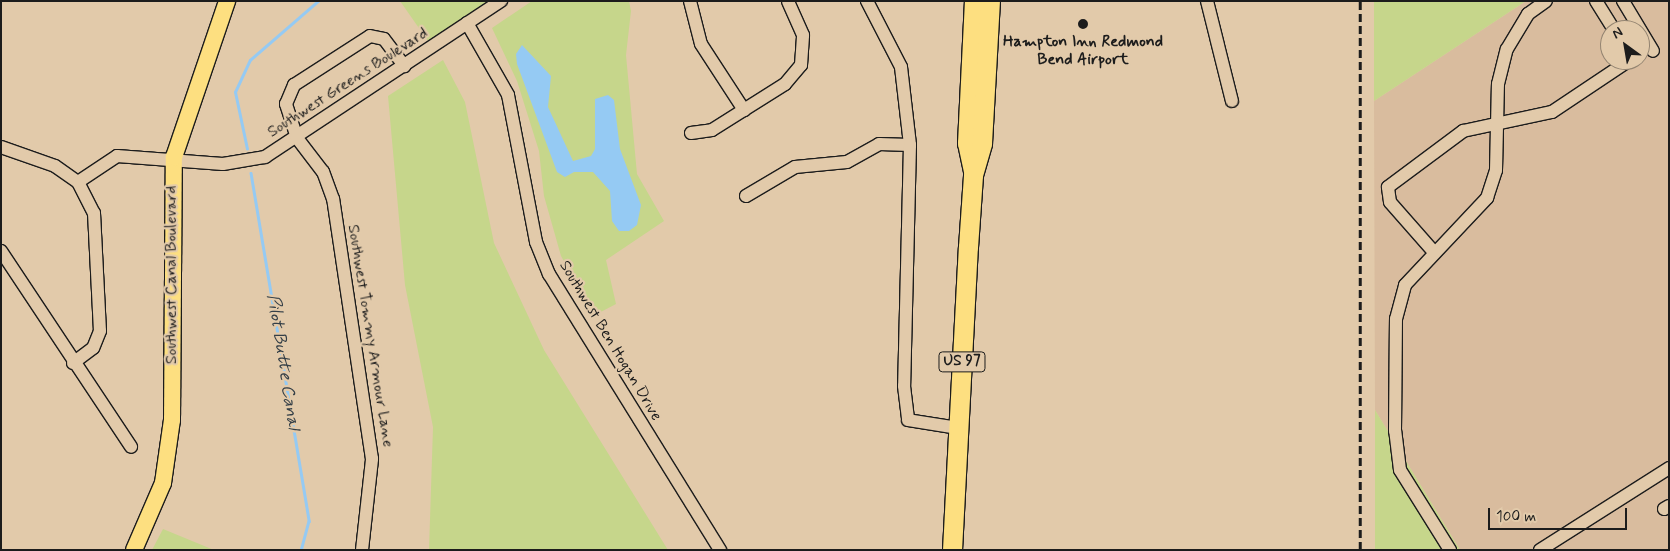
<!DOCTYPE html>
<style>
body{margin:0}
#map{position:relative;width:1670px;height:551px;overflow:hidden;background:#e2caaa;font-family:Mynerve,sans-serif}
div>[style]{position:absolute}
.built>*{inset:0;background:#d9bc9e}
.green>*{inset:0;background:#c6d68b}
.water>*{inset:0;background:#95caf3}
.stream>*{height:2.5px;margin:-1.25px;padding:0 1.25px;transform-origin:1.25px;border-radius:1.25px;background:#95caf3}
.roads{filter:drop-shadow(1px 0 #1c1c1c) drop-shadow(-1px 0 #1c1c1c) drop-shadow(0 1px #1c1c1c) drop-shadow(0 -1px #1c1c1c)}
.minor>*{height:12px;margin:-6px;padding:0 6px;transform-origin:6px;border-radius:6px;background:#e2caaa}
.major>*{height:16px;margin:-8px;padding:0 8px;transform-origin:8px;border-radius:8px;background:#fddf80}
.highway>*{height:19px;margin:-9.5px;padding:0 9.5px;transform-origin:9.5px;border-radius:9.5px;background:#fddf80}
.rail>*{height:2.5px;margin-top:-1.25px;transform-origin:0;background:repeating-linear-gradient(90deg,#1c1c1c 0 8px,transparent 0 12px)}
.dots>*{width:14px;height:14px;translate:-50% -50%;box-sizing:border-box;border:2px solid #e2caaa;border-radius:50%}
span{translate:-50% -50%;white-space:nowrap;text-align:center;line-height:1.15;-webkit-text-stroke:4.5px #e2caaa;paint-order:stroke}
.shield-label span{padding:1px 4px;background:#e2caaa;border:1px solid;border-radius:4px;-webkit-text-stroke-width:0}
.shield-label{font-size:15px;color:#1c1c1c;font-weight:700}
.poi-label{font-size:16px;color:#1c1c1c;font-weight:700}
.street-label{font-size:16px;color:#1c1c1c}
.water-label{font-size:18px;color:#343f47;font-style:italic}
.frame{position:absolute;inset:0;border:2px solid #1c1c1c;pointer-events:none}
.north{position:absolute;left:1600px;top:20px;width:50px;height:50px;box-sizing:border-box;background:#e2caaa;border:1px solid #938471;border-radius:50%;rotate:328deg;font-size:14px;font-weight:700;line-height:20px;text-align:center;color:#1c1c1c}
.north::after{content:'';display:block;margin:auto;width:18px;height:22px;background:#1c1c1c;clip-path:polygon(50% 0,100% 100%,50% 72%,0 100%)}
.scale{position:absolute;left:1488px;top:508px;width:139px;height:22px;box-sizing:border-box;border:2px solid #1c1c1c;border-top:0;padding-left:6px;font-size:15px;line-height:18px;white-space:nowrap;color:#1c1c1c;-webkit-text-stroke:4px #e2caaa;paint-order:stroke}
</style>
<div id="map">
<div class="built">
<div style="clip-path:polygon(evenodd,1526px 1px,1669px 1px,1669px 550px,1460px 550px,1375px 410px,1374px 101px,1526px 1px,1610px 30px,1640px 30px,1640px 60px,1610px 60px,1610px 30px)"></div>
</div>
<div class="green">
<div style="clip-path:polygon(400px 1px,488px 1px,428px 41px)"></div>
<div style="clip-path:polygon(532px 1px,629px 1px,631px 11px,626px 55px,637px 174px,664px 221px,606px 260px,616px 304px,595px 315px,561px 256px,544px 196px,539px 151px,517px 81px,492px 28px)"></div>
<div style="clip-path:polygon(1374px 1px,1526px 1px,1374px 101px)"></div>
<div style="clip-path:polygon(443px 60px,465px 102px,494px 243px,544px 350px,668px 550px,429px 550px,433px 427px,405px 285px,388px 96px)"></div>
<div style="clip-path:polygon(1375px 410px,1460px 550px,1375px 550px)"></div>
<div style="clip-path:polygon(163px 529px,214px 550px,152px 550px)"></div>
</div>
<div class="water">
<div style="clip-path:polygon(522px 45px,551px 76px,548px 107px,573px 161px,591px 156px,595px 149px,595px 99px,608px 95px,614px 100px,620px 149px,641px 205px,637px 225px,629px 231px,619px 231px,612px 221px,610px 191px,593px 172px,574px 172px,565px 177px,557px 172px,517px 64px,516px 54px)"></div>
</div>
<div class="stream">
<div style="left:247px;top:149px;width:58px;rotate:-101.9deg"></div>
<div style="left:235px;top:92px;width:35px;rotate:-65deg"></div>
<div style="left:250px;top:60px;width:90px;rotate:-40.9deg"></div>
<div style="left:251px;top:173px;width:353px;rotate:80.5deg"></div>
<div style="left:309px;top:521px;width:30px;rotate:105deg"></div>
</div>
<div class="roads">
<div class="minor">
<div style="left:690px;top:1px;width:44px;rotate:75.7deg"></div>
<div style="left:701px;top:44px;width:79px;rotate:56.9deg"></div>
<div style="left:867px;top:1px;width:74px;rotate:62.7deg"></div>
<div style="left:901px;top:67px;width:79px;rotate:83.4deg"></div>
<div style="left:1207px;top:1px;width:103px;rotate:76deg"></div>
<div style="left:1596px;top:1px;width:34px;rotate:58deg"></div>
<div style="left:1623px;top:1px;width:58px;rotate:59deg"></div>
<div style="left:467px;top:23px;width:83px;rotate:60.3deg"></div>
<div style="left:508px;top:95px;width:150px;rotate:79.2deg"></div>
<div style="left:536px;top:242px;width:35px;rotate:68deg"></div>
<div style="left:549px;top:274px;width:325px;rotate:58.2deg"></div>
<div style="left:691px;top:133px;width:21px;rotate:-8deg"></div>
<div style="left:712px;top:130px;width:86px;rotate:-32.2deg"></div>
<div style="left:785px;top:84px;width:25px;rotate:-50deg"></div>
<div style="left:801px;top:65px;width:30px;rotate:-86deg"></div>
<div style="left:803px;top:35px;width:37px;rotate:-114deg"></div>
<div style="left:1px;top:147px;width:57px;rotate:19.4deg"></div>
<div style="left:55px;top:166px;width:28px;rotate:35deg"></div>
<div style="left:78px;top:182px;width:35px;rotate:63deg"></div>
<div style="left:94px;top:213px;width:118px;rotate:87.1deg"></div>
<div style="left:100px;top:331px;width:18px;rotate:112deg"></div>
<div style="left:93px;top:348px;width:25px;rotate:143deg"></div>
<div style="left:78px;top:182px;width:47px;rotate:-33.7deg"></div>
<div style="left:117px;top:156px;width:106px;rotate:4.3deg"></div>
<div style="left:223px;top:164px;width:43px;rotate:-9.5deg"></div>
<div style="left:265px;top:157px;width:283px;rotate:-33.5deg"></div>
<div style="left:746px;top:196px;width:57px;rotate:-30.6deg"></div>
<div style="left:795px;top:167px;width:52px;rotate:-5.5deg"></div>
<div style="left:847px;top:162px;width:37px;rotate:-29deg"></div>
<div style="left:879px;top:144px;width:31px;rotate:2deg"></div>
<div style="left:910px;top:145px;width:241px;rotate:91.4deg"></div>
<div style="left:904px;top:386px;width:34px;rotate:83deg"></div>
<div style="left:908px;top:420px;width:51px;rotate:9.1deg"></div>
<div style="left:1px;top:251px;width:235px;rotate:56.4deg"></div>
<div style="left:1433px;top:251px;width:65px;rotate:-131.3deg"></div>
<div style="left:1390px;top:202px;width:15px;rotate:-98deg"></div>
<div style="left:1388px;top:187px;width:94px;rotate:-36.7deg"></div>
<div style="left:1463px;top:131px;width:91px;rotate:-12.1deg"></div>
<div style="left:1552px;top:112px;width:94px;rotate:-33.7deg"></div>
<div style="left:1664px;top:509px;width:6px;rotate:-31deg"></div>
<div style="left:362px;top:550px;width:92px;rotate:-83.7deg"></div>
<div style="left:372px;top:459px;width:263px;rotate:-98.5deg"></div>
<div style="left:333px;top:199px;width:29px;rotate:-110deg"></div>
<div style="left:323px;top:172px;width:43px;rotate:-127.4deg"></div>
<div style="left:297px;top:138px;width:36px;rotate:-108deg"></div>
<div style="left:286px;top:104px;width:21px;rotate:-67deg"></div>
<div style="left:294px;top:85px;width:90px;rotate:-32.8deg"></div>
<div style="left:370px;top:36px;width:14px;rotate:12deg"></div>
<div style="left:384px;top:39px;width:34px;rotate:53deg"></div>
<div style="left:1450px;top:550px;width:94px;rotate:-122deg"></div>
<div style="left:1400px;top:470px;width:39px;rotate:-97deg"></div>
<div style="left:1395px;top:431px;width:112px;rotate:-89.5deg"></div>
<div style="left:1396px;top:319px;width:35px;rotate:-75deg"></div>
<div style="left:1405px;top:285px;width:120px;rotate:-46.7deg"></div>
<div style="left:1487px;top:198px;width:29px;rotate:-72deg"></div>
<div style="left:1496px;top:170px;width:86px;rotate:-88.7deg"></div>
<div style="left:1498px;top:84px;width:36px;rotate:-76deg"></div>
<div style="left:1507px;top:49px;width:41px;rotate:-59deg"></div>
<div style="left:1528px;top:14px;width:22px;rotate:-36deg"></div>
<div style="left:1540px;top:550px;width:153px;rotate:-32.4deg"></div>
</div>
<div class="major">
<div style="left:134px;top:550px;width:73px;rotate:-66.6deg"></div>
<div style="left:163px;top:483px;width:64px;rotate:-81.9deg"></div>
<div style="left:172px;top:420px;width:263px;rotate:-89.6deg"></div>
<div style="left:174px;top:157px;width:165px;rotate:-71.2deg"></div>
</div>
<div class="highway">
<div style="left:973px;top:171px;width:29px;rotate:-102deg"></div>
<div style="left:967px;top:143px;width:142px;rotate:-87.2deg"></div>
<div style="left:952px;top:550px;width:303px;rotate:-87deg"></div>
<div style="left:968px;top:247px;width:72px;rotate:-86deg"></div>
<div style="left:973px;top:175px;width:33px;rotate:-74deg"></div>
<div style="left:982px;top:143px;width:142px;rotate:-86.8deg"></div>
</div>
</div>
<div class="rail">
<div style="left:1360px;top:550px;width:549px;rotate:-90deg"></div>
</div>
<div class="dots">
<div style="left:1083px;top:24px;background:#1c1c1c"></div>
</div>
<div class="shield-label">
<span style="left:962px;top:362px">US 97</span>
</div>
<div class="poi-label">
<span style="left:1083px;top:51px">Hampton Inn Redmond<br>Bend Airport</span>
</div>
<div class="street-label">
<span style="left:348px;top:83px;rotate:-33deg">Southwest Greens Boulevard</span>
<span style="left:172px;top:275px;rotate:-90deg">Southwest Canal Boulevard</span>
<span style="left:370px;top:336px;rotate:81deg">Southwest Tommy Armour Lane</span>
<span style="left:610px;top:341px;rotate:59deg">Southwest Ben Hogan Drive</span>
</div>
<div class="water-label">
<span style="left:283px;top:362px;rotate:81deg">Pilot Butte Canal</span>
</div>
<div class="frame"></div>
<div class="north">N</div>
<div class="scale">100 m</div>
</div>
